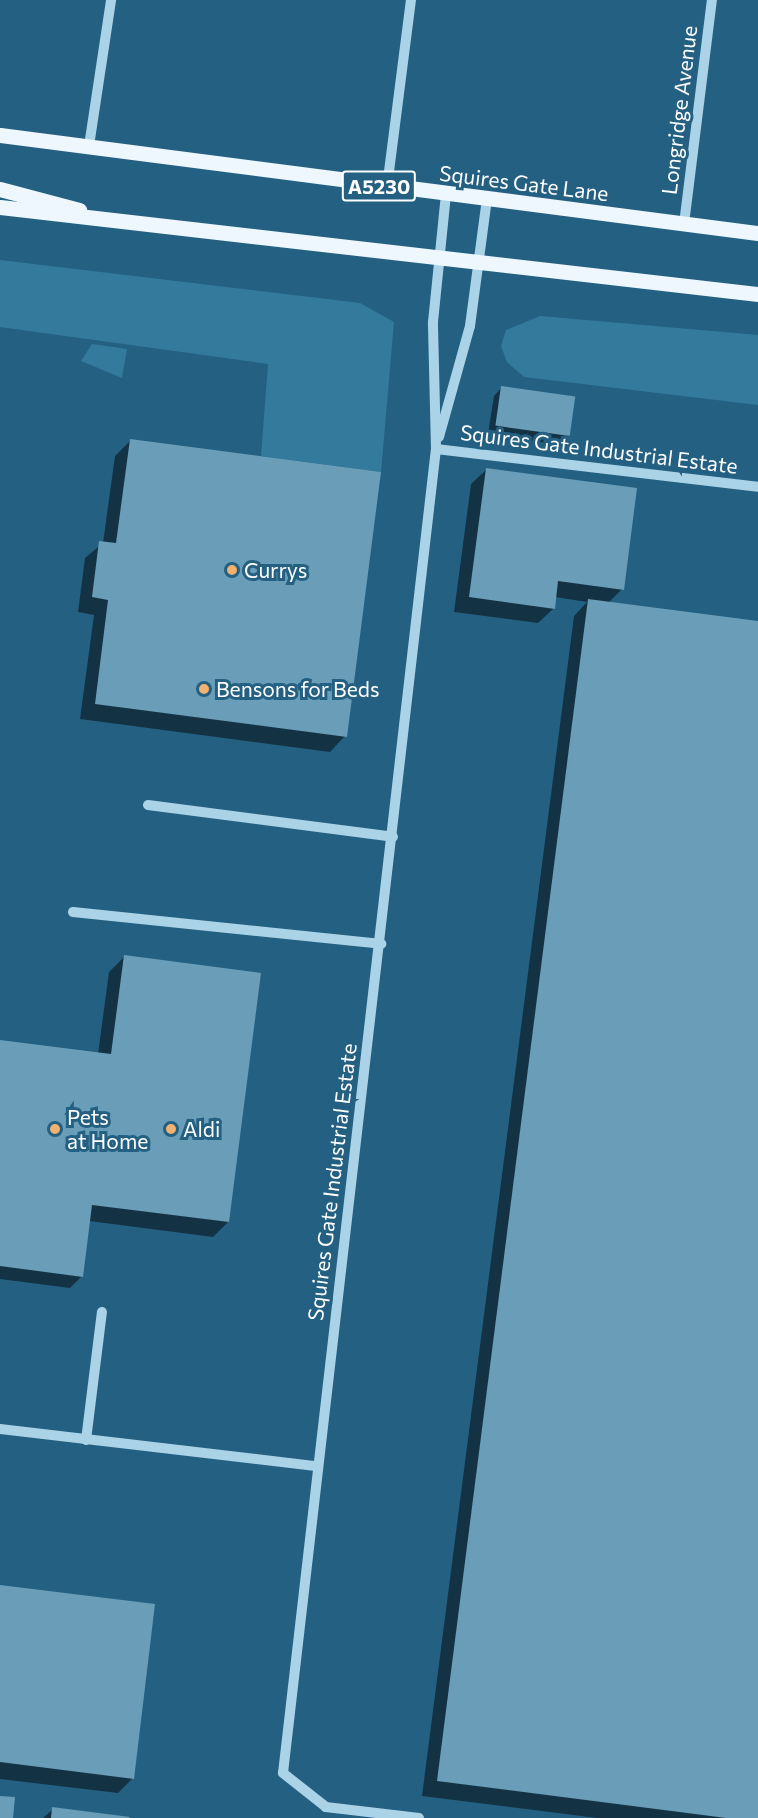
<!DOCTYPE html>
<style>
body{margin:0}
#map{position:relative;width:758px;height:1818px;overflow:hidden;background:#246082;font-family:Commissioner,sans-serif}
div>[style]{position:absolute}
.green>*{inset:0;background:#347a9d}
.shadow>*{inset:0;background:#0007}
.building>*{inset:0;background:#699db8;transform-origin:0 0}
.minor>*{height:10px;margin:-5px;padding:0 5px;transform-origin:5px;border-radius:5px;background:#abd3e7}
.major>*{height:15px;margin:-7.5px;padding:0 7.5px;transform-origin:7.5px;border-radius:7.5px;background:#edf7fd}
.dots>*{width:16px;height:16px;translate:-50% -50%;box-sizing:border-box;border:3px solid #246082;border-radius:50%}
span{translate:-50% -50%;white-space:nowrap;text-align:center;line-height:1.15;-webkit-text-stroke:6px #246082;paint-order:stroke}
.shield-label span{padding:2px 4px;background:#246082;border:2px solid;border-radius:4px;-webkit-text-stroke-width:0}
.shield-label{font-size:20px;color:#fff;font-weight:700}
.street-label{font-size:21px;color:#fff}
.poi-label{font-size:21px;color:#fff}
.left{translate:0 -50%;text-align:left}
</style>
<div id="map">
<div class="green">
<div style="clip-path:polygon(0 260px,360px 303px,394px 322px,381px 472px,261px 456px,268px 364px,0 327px)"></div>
<div style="clip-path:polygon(540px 316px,758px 335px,758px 405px,524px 377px,507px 362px,501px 346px,506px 330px)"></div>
<div style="clip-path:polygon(92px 344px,127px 349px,122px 378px,81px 361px)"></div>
</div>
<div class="shadow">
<div style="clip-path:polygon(502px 387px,567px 437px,559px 445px,488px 434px,494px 396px)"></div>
<div style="clip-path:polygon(130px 441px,345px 736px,330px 752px,80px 719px,94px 615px,78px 612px,85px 558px,103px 543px,115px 456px)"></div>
<div style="clip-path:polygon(487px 469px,622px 589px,608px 603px,758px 622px,758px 1818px,597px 1818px,422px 1796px,574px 616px,587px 602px,555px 597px,554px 608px,538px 623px,454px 612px,471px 484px)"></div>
<div style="clip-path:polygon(124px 957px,228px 1222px,213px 1237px,89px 1221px,82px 1276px,70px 1288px,0 1279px,0 1041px,98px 1054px,109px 972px)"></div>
<div style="clip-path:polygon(0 1586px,133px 1778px,118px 1793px,0 1779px)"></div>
<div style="clip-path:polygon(53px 1809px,129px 1818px,43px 1818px)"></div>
</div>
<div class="building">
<div style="left:501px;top:386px;width:75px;height:40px;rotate:8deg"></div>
<div style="clip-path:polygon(130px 439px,381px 472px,347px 737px,95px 704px,108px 600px,92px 597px,99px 541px,116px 543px)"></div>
<div style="clip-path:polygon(486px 468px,637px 488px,624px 590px,558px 581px,555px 609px,469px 597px)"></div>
<div style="clip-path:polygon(588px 599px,758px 621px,758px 1818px,726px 1818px,437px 1781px)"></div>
<div style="clip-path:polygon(124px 955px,261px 973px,229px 1222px,92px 1205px,83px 1277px,0 1266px,0 1040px,111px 1054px)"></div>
<div style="clip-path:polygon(0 1585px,155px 1604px,134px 1779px,0 1762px)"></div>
<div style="clip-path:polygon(0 1796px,15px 1797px,13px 1818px,0 1818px)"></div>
<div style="clip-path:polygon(52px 1807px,130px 1817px,129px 1818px,51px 1818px)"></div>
</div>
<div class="minor">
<div style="left:89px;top:146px;width:148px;rotate:-81.4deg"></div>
<div style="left:387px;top:187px;width:189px;rotate:-82.7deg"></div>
<div style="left:684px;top:224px;width:226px;rotate:-82.9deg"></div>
<div style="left:439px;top:437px;width:115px;rotate:-74.4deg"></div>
<div style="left:470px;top:326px;width:128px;rotate:-82.4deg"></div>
<div style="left:436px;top:449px;width:324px;rotate:6.7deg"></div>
<div style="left:148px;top:805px;width:247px;rotate:7.4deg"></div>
<div style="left:73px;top:912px;width:310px;rotate:5.9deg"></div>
<div style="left:0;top:1429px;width:318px;rotate:6.7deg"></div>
<div style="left:86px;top:1440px;width:129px;rotate:-82.9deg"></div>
<div style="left:419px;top:1818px;width:94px;rotate:-173.3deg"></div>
<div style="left:326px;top:1807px;width:55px;rotate:-141.7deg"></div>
<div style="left:283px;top:1773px;width:1333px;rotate:-83.41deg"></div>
<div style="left:436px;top:449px;width:127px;rotate:-91.4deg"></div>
<div style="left:433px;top:322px;width:128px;rotate:-84.2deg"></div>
</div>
<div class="major">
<div style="left:0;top:135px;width:764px;rotate:7.37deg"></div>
<div style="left:0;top:189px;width:82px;rotate:14.9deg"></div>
<div style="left:0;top:207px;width:763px;rotate:6.55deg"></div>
</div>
<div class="dots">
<div style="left:232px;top:570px;background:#f2b16f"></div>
<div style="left:204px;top:689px;background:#f2b16f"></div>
<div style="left:55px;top:1129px;background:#f2b16f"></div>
<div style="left:171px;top:1129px;background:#f2b16f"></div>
</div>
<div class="shield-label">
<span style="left:379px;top:186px">A5230</span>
</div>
<div class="street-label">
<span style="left:679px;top:110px;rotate:-83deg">Longridge Avenue</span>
<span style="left:524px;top:183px;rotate:7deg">Squires Gate Lane</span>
<span style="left:599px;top:449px;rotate:7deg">Squires Gate Industrial Estate</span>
<span style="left:332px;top:1182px;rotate:-83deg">Squires Gate Industrial Estate</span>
</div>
<div class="poi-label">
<span class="left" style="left:244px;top:570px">Currys</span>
<span class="left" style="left:216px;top:689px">Bensons for Beds</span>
<span class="left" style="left:67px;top:1129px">Pets<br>at Home</span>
<span class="left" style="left:183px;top:1129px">Aldi</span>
</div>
</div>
